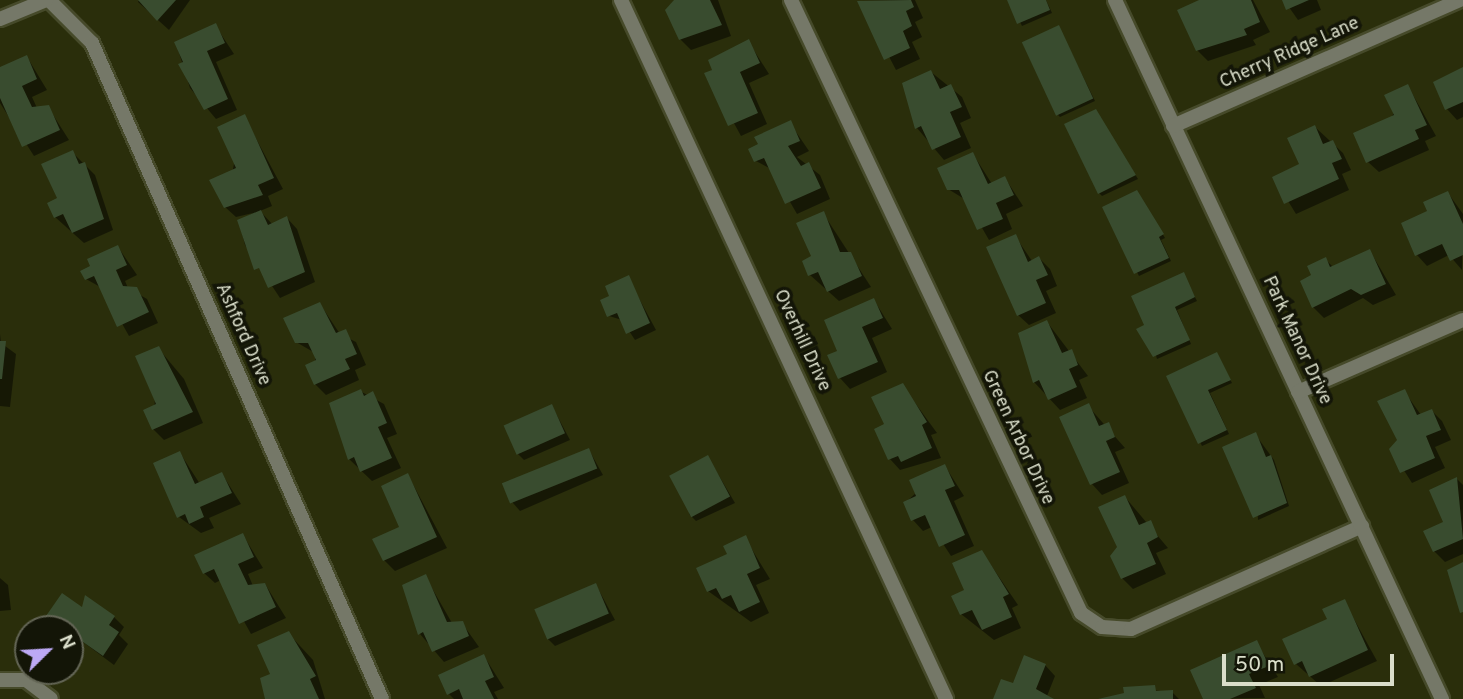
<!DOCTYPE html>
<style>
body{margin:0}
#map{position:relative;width:1463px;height:699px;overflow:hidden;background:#2a2e0b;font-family:Overpass,sans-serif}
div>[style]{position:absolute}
.shadow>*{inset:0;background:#0007}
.building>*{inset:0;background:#394c2f;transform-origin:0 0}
.roads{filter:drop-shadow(2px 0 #464a2a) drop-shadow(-2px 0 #464a2a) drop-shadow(0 2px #464a2a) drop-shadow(0 -2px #464a2a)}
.street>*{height:14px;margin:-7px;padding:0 7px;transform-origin:7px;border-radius:7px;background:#757868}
span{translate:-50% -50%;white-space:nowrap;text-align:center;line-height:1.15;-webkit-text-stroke:7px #131507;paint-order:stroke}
.street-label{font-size:18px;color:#dadeca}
.north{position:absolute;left:14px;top:615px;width:70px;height:70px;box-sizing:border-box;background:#131507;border:2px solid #636555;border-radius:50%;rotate:66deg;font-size:19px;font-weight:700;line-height:28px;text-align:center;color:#dadeca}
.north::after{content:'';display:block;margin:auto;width:24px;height:32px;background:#bda9f5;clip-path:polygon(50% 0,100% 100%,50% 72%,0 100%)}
.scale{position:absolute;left:1222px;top:654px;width:172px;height:32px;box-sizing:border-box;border:4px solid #dadeca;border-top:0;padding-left:9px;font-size:21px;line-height:24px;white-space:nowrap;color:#dadeca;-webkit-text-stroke:5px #131507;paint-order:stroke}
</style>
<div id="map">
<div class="shadow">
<div style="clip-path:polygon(190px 0,169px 30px,138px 2px,139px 0)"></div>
<div style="clip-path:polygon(676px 0,718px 0,731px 36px,691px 50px,680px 39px)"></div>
<div style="clip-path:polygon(915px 0,923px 18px,915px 22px,922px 37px,912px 42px,920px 59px,896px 70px,860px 1px)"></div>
<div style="clip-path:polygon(1009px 0,1046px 0,1052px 13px,1022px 26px)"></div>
<div style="clip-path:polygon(1203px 0,1253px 0,1270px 32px,1253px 40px,1256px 45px,1208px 61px,1197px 50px)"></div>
<div style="clip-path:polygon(1284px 0,1317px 0,1321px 10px,1298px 20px)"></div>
<div style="clip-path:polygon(215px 25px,234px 54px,216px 62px,237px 110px,216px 119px,190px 88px,176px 43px)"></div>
<div style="clip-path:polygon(1059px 28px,1095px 101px,1060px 117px,1057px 114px)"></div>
<div style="clip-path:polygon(748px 41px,769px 74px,749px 83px,767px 124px,741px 136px,707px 74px)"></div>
<div style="clip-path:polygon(27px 57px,47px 90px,32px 97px,37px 108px,48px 107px,69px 140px,34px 156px,0 103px,0 72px)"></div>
<div style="clip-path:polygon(1463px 69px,1463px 117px,1457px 120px,1447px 109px)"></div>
<div style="clip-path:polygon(931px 72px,962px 97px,971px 118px,960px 123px,971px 148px,944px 160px,917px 128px)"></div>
<div style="clip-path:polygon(1408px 86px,1436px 136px,1425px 141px,1429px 150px,1379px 172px,1368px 162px)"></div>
<div style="clip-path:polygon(1098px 115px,1138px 179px,1102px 196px,1099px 193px)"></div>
<div style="clip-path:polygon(244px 116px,283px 189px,268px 196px,272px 206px,260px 211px,273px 225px,287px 218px,297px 229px,315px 282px,280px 298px,245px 245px,239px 221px,253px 213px,236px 217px,225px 207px)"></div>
<div style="clip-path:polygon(790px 123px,809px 151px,797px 157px,820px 175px,830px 199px,797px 214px,771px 169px,756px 161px)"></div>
<div style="clip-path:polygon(1315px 127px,1343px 153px,1351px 170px,1342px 174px,1349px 190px,1296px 214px,1274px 178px,1302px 165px)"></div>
<div style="clip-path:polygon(72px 152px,95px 175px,113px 230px,84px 243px,55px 217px)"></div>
<div style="clip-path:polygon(973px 154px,992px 184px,1005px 178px,1023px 206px,1006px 214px,1012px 229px,989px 240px,966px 200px,948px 189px)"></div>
<div style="clip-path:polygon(1448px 193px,1463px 214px,1462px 270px,1449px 255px,1427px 266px,1417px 255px,1430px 212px)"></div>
<div style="clip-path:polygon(1140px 196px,1165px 238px,1161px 240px,1171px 261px,1139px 276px,1104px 208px)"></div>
<div style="clip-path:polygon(823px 213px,871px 287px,839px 301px,810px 275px)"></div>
<div style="clip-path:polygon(1015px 236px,1032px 261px,1039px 258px,1050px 269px,1057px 286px,1046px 291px,1056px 313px,1029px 325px,1018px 315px)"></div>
<div style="clip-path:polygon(118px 247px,137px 275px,125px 281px,128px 288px,147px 299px,158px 323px,129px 336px,102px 288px,86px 279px)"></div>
<div style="clip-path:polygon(1370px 251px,1396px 295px,1373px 305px,1363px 298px,1324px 318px,1313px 307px,1313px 276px,1325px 259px,1333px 267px)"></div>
<div style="clip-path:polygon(1183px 274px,1197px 301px,1177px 310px,1191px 344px,1157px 359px,1147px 326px)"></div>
<div style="clip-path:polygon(628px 278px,656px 330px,635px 340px,622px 320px,609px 316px,612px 296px)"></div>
<div style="clip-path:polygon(874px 300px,892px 329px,872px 338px,887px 372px,850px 389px,840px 378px,839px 352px)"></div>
<div style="clip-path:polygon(320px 304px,340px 334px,356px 342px,366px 365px,355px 370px,359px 380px,326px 395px,315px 384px,315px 353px,296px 342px)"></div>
<div style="clip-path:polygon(1047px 322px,1088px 376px,1079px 380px,1087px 398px,1060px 410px,1034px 382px)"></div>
<div style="clip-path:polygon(0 334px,1px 343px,16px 354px,10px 407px,0 406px)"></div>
<div style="clip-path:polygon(158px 348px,184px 379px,203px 423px,164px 440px,153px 429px)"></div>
<div style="clip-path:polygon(1217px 354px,1232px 383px,1210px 393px,1229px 434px,1202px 446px,1168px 377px)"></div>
<div style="clip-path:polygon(902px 385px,937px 433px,931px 435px,941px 458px,900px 470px,890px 459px,886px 425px)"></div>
<div style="clip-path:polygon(360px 391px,384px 404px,397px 434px,387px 438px,401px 468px,372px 481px,349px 459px)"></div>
<div style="clip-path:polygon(1404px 391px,1421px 415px,1432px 411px,1442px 421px,1451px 440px,1435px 447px,1445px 468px,1412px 483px,1391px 450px,1399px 441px)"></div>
<div style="clip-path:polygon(552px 406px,570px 440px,524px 460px,517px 453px)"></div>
<div style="clip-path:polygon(1088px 406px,1125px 448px,1115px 452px,1129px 483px,1102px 495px,1092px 484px)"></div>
<div style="clip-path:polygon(1255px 434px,1274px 460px,1289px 506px,1258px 520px)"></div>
<div style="clip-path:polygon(589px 450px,603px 475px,520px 511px,513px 503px,505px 486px)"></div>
<div style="clip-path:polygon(180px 453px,200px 484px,222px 474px,241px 504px,209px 518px,214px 528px,201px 533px,179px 517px)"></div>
<div style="clip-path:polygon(708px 457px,735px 503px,696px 521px,689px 514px)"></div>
<div style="clip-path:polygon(945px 466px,964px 496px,954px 501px,974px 546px,951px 556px,932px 527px,923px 531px,913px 520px,905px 503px)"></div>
<div style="clip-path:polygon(408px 475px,447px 548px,395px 571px,384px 560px,401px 528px)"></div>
<div style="clip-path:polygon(1457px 479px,1463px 485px,1463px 554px,1445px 562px,1434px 551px)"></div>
<div style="clip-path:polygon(1125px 497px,1168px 548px,1156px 553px,1166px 574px,1133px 589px,1122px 578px)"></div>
<div style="clip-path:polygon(243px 535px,263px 568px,248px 574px,253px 586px,265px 584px,286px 618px,251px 634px,221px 580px,215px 583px,204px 573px)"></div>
<div style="clip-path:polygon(745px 538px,770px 579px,756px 585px,769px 613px,751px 622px,708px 591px)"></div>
<div style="clip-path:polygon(982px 552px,1018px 605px,1012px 608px,1021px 628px,994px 640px,961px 614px)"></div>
<div style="clip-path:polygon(425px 576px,452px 623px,462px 623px,479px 647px,444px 662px,420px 634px)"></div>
<div style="clip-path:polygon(0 578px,8px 585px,11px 610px,0 611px)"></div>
<div style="clip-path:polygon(596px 585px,615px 620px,555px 646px,548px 639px)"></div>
<div style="clip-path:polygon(1344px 601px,1377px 661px,1321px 686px,1296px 664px)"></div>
<div style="clip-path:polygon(83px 609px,114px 617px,124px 627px,119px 635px,128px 644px,114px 665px,48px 616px)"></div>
<div style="clip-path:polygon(288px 633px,313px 660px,325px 699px,269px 699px)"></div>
<div style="clip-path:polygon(1256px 642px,1278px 677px,1259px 685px,1265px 698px,1205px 699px)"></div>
<div style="clip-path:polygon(484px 656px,504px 688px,494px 692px,498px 699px,454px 699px,449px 694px)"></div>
<div style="clip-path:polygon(1045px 665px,1055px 676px,1047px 696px,1053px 699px,995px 699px)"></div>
<div style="clip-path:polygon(1125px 688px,1172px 692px,1179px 699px,1099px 699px,1125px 695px)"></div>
</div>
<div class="building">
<div style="clip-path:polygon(138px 0,176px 0,157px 21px)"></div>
<div style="clip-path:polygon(674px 0,710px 0,722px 25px,679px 40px,665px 10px)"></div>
<div style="clip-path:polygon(911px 0,914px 7px,906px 11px,912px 26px,903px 31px,910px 48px,884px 60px,857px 1px)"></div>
<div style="clip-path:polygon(1007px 0,1046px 0,1050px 10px,1017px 24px)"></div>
<div style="clip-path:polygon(1199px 0,1251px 0,1260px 22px,1244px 29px,1247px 35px,1196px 51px,1177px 10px)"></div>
<div style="clip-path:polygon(1282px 0,1309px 0,1286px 10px)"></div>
<div style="clip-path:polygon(216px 23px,225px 43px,207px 51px,228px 99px,204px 110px,178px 64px,183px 62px,174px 42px)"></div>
<div style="left:1059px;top:25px;width:81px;height:41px;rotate:65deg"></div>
<div style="clip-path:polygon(749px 39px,760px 63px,740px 72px,758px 113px,728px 126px,704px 73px,712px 70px,708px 60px)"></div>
<div style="clip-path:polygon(27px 55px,37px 79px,22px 86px,32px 107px,49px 105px,60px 130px,22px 147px,0 98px,0 67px)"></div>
<div style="clip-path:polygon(1463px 67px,1463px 102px,1445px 110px,1433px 82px)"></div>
<div style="clip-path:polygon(931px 70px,940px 89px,951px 84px,962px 107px,950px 112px,961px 137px,932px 150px,921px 126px,915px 129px,902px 83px)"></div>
<div style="clip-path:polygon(1408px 84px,1427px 125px,1415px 130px,1419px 139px,1366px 163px,1353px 133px,1394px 115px,1384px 95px)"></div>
<div style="clip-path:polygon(1096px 109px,1136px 175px,1098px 194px,1064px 124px)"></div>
<div style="clip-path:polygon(245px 114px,274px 178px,258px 185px,263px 195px,224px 208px,209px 180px,236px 168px,217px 127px)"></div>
<div style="clip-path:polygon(791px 120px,800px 141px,788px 146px,801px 166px,809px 162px,821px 188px,785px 204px,764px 158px,754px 162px,748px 149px,758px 144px,754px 137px)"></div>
<div style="clip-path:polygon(1315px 125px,1323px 144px,1333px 140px,1342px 159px,1332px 163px,1339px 179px,1284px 204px,1272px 177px,1299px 164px,1287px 138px)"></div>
<div style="clip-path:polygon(73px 150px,79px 164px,85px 162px,104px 219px,72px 233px,63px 214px,54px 218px,47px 203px,57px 198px,41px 164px)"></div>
<div style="clip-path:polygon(973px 152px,988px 184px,1005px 176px,1014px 195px,996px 203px,1003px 219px,977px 230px,959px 190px,947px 190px,937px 168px)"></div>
<div style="clip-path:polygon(1137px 190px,1164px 234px,1159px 237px,1169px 258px,1134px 274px,1102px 207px)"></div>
<div style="clip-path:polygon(1448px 191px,1463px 224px,1463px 255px,1450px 261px,1442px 244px,1415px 256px,1401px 223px,1427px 211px,1423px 202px)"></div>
<div style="clip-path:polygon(261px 210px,268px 225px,287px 216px,305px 272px,268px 288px,259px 268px,254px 270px,237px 220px)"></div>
<div style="clip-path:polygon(824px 211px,840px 252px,851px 252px,862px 276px,827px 292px,818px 272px,808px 276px,802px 261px,811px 256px,796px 223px)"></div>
<div style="clip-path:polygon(1016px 234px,1028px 262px,1039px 256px,1048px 275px,1036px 280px,1046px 303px,1017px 316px,986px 247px)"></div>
<div style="clip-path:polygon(118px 245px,127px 265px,116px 270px,123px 286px,137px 287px,149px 312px,117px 327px,94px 276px,85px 280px,80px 271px,90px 266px,87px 259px)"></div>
<div style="clip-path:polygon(1370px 249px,1386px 284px,1361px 295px,1351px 289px,1312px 308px,1300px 281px,1311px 275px,1307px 266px,1326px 257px,1330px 267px)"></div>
<div style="clip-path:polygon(1184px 272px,1195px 297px,1175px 307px,1190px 340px,1153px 357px,1136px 329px,1144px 325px,1131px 296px)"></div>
<div style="clip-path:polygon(629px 275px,650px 323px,626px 334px,617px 313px,607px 317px,600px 300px,609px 296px,605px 286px)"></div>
<div style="clip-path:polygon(874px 298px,883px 318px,862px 327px,878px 362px,838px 379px,827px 355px,837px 351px,824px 320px)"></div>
<div style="clip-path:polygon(320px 302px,336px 333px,346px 329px,357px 354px,345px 359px,350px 369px,314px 385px,305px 365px,316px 360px,308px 343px,295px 343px,283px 318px)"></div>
<div style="clip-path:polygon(1047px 320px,1062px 353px,1072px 349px,1078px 365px,1069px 369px,1077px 387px,1048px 400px,1039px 380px,1033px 383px,1018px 333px)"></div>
<div style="clip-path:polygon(0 341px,6px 341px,2px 379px,0 379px)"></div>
<div style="clip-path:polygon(159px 346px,193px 412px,152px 430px,143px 410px,156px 404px,135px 356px)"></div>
<div style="clip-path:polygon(1217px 352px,1231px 380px,1208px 390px,1227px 430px,1198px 444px,1166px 376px)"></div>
<div style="clip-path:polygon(903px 383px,927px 422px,922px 425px,932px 448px,901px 462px,898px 456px,888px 460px,874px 429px,884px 424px,871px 397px)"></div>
<div style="clip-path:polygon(361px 389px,364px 396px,373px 391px,387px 423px,378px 427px,392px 458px,360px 472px,354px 457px,348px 460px,329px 403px)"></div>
<div style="clip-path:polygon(1405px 389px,1417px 415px,1432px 409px,1441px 430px,1426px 436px,1435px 458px,1400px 473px,1389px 449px,1397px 440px,1377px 401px)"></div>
<div style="clip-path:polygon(1089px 403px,1099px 426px,1109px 422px,1115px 437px,1106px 441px,1120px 472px,1090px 485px,1059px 417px)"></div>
<div style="left:552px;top:404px;width:32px;height:53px;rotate:66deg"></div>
<div style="clip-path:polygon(1256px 432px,1266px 457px,1271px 455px,1287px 503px,1253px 518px,1222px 447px)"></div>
<div style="left:589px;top:448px;width:22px;height:94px;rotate:68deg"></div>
<div style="clip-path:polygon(180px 451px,195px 484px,222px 472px,232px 493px,200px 507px,204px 517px,189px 524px,185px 514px,177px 518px,153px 463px)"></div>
<div style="left:708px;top:455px;width:47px;height:44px;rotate:62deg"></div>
<div style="clip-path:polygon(945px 464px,955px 486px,945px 490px,965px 535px,939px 547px,925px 515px,911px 521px,903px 502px,916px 496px,909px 480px)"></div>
<div style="clip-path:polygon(408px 473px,437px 537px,383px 561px,372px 539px,399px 527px,381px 486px)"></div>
<div style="clip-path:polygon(1457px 477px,1463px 539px,1433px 552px,1423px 531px,1443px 522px,1429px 490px)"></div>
<div style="clip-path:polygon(1125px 495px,1139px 525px,1151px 520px,1158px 537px,1147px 543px,1156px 564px,1121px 579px,1110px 556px,1117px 547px,1098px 507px)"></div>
<div style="clip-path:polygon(243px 533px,254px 557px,238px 564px,248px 585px,265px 583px,276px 607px,239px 624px,214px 569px,203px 574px,194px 555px)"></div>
<div style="clip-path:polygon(746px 535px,760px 568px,747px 574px,760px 602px,739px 612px,731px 595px,722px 599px,716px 588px,707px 592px,696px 568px,727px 554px,723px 546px)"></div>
<div style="clip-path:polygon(982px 550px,1009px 594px,1003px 597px,1012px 617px,982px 630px,972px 610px,960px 615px,951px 596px,964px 590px,952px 563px)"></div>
<div style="clip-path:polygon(1463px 562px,1463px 612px,1460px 613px,1447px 570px)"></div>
<div style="clip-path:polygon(426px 574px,447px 622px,463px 621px,469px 636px,432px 652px,423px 632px,418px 635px,402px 585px)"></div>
<div style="left:596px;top:583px;width:33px;height:67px;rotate:67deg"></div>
<div style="clip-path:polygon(62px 593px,82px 607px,85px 595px,115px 616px,109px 625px,119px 632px,103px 656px,46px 616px)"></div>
<div style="clip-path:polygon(1345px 599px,1368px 650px,1309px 677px,1302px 661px,1294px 665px,1282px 639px,1327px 619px,1322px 609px)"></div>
<div style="clip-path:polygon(289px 631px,316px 676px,310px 679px,319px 699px,265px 699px,260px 678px,270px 674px,257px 645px)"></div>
<div style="clip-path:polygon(1257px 640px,1269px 666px,1249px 674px,1256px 688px,1230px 699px,1203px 699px,1190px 670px)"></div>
<div style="clip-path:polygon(484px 654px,494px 677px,485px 681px,494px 699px,463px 699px,459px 689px,447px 695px,438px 675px)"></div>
<div style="clip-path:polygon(1024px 655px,1046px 664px,1036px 689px,1054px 699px,993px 699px,1001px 679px,1013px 683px)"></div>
<div style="clip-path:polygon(1155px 685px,1156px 691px,1173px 690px,1173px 699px,1098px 699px,1124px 693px,1123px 687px)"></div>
</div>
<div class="roads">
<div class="street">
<div style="left:49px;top:0;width:61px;rotate:45deg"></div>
<div style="left:92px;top:43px;width:717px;rotate:66.15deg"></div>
<div style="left:621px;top:0;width:771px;rotate:65.06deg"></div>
<div style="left:791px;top:0;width:678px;rotate:64.68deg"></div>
<div style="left:1081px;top:613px;width:25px;rotate:34deg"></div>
<div style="left:1102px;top:627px;width:29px;rotate:4deg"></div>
<div style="left:1131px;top:629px;width:253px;rotate:-24deg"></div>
<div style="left:1115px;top:0;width:772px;rotate:64.93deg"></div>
<div style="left:0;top:19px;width:50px;rotate:-22.4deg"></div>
<div style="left:1173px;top:126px;width:313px;rotate:-23.7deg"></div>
<div style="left:1298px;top:392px;width:180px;rotate:-23.6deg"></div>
<div style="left:0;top:680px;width:26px"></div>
<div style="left:26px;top:680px;width:31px;rotate:37deg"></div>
</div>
</div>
<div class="street-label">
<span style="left:1290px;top:54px;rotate:-24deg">Cherry Ridge Lane</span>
<span style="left:242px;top:335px;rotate:66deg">Ashford Drive</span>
<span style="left:801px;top:341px;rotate:65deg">Overhill Drive</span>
<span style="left:1296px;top:341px;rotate:65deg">Park Manor Drive</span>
<span style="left:1017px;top:438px;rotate:65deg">Green Arbor Drive</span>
</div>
<div class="north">N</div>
<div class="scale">50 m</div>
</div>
